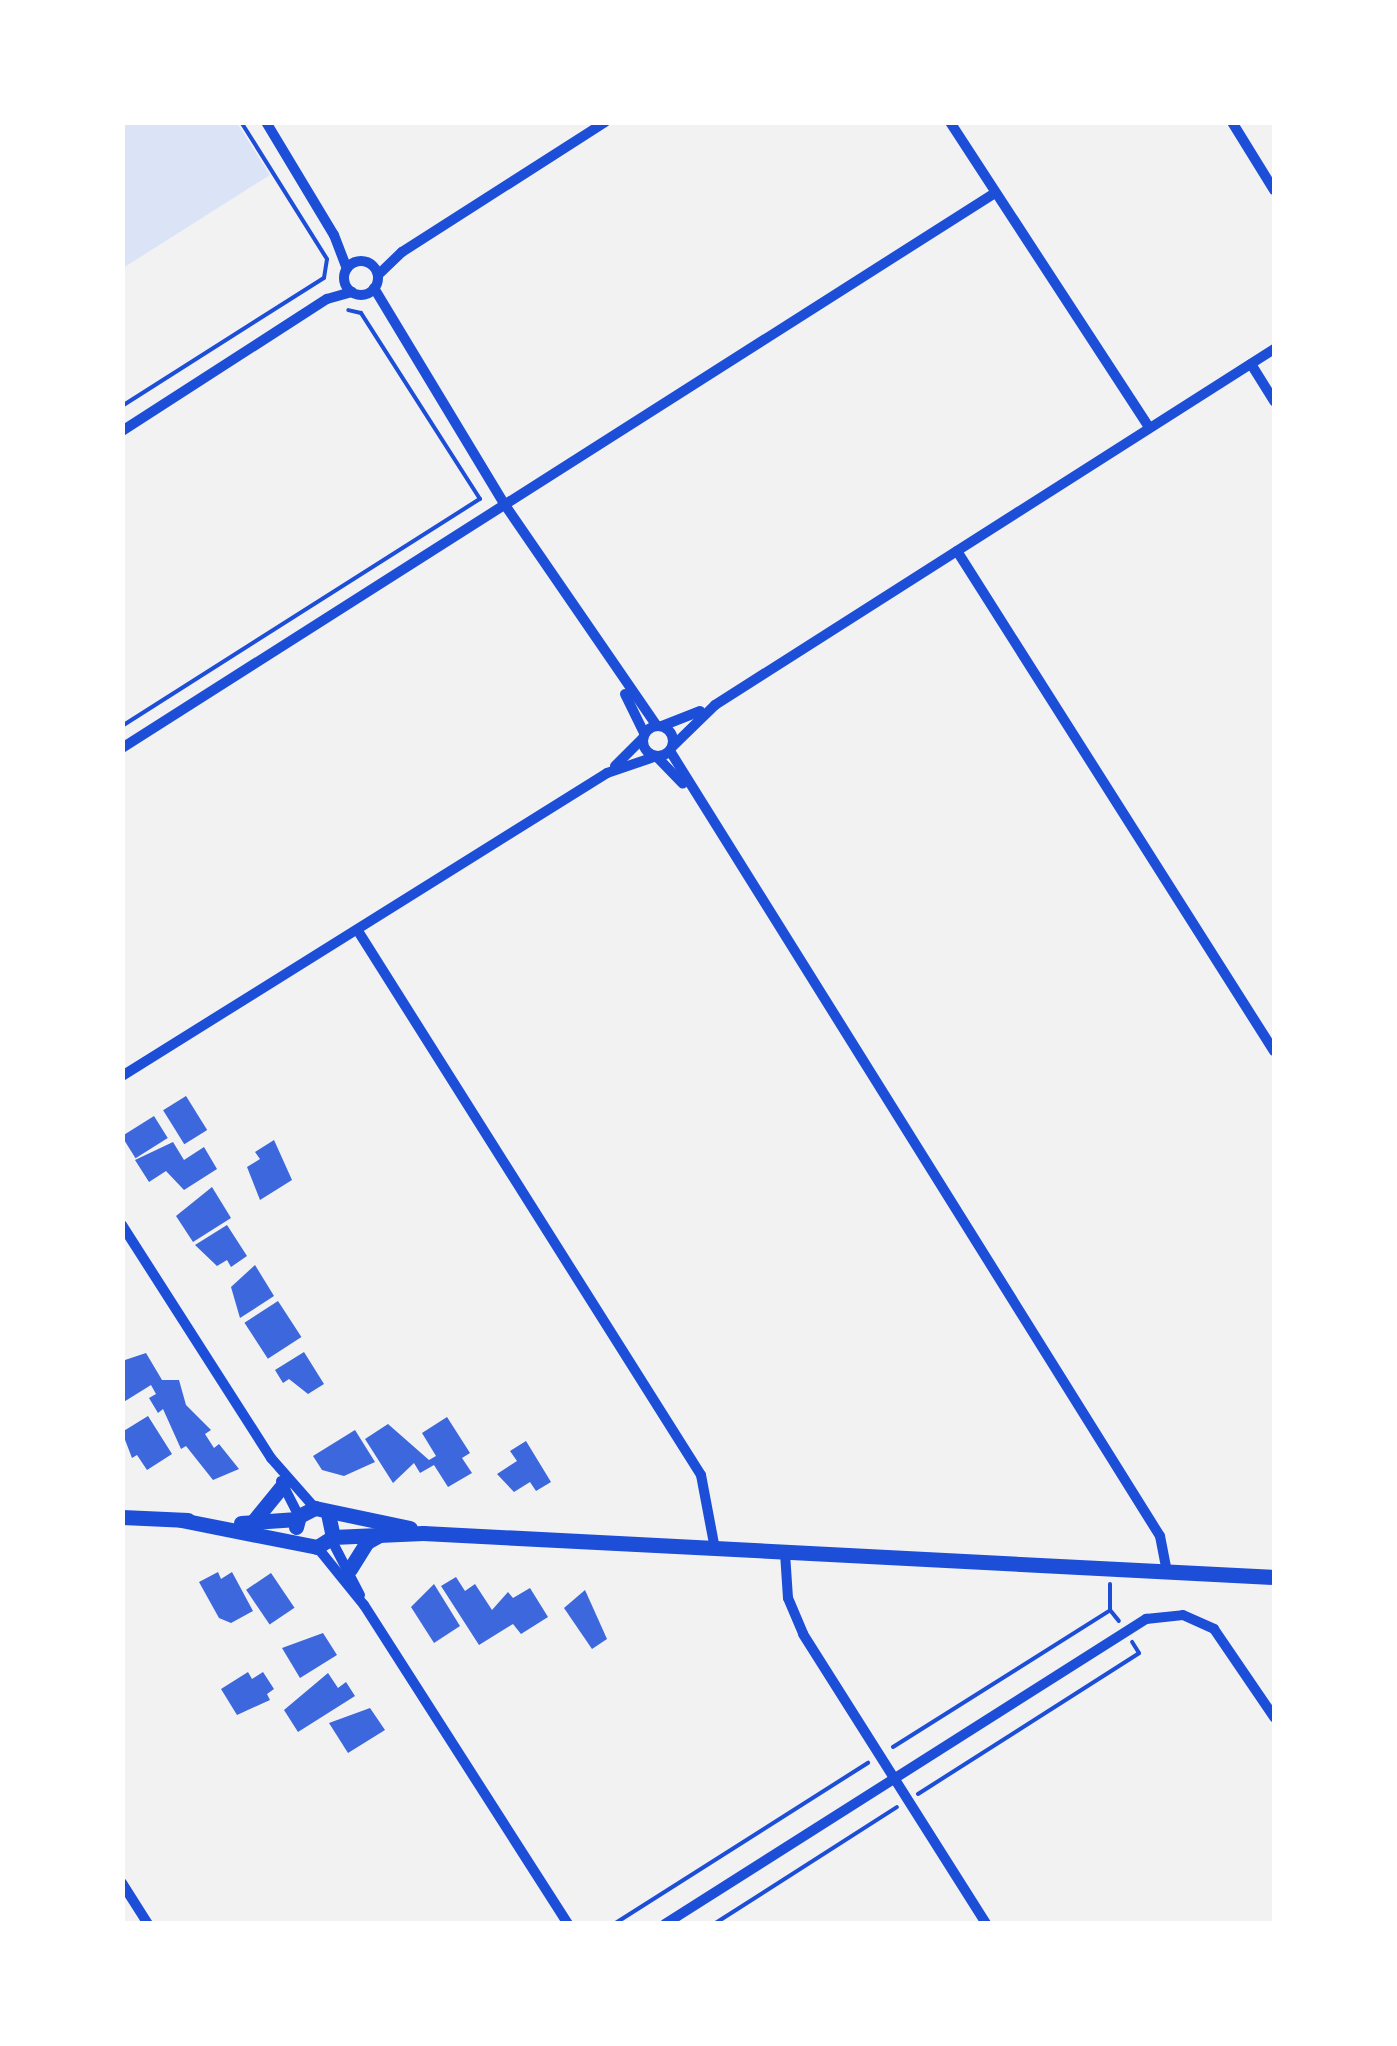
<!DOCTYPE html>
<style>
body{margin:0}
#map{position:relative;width:1397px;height:2046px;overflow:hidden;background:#f2f2f2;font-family:Lato,sans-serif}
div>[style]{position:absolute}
.green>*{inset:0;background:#dbe4f7}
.building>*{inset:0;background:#3d67dc;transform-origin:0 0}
.path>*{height:4px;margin:-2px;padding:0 2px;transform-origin:2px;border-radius:2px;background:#1d4ed8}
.minor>*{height:10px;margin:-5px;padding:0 5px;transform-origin:5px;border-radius:5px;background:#1d4ed8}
.minor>.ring{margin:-5px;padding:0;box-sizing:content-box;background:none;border:10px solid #1d4ed8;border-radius:50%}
.tertiary>*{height:15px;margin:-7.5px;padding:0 7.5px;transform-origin:7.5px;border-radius:7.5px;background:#1d4ed8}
span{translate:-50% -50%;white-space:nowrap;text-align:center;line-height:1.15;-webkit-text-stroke:8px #fff;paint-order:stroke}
.frame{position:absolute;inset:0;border:125px solid #fff;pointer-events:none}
</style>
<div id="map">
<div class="green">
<div style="clip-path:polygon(123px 122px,237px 123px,270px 175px,123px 268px)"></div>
</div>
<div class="building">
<div style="left:186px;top:1096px;width:40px;height:27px;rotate:58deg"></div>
<div style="left:154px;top:1116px;width:26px;height:38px;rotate:58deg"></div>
<div style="clip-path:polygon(274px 1140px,292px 1180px,260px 1200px,247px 1167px,260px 1159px,255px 1152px)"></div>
<div style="clip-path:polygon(173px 1142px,184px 1160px,204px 1147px,217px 1169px,184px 1190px,166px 1171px,149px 1182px,135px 1160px)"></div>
<div style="clip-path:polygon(212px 1187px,231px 1218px,193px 1242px,176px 1216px)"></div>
<div style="clip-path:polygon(227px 1225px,247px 1256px,231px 1267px,227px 1260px,217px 1266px,195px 1245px)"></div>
<div style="clip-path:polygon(255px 1265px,274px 1296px,240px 1318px,231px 1287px)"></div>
<div style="left:278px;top:1301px;width:43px;height:40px;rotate:57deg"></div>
<div style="clip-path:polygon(304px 1352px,324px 1384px,308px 1394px,289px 1379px,283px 1383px,275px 1370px)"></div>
<div style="clip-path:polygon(146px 1353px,162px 1380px,179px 1380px,186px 1405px,211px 1430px,205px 1434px,214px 1448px,219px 1444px,239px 1469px,213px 1480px,186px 1446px,181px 1449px,163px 1409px,158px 1413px,149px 1398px,156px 1394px,151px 1385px,122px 1403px,122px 1361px)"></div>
<div style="clip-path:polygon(148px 1416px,172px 1454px,147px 1470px,137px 1455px,132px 1458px,122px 1432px)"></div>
<div style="clip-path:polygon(447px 1417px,470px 1453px,462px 1458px,472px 1473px,448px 1487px,434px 1465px,420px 1473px,414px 1463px,393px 1483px,365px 1439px,388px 1424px,429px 1460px,436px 1456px,422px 1433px)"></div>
<div style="clip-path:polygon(355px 1430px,375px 1462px,344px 1476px,322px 1470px,313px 1456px)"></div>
<div style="clip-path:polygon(526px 1441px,551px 1482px,536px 1491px,530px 1482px,514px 1492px,497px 1474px,517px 1461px,510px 1451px)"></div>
<div style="clip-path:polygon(218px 1572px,221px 1579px,232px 1572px,253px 1611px,231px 1623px,219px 1618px,199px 1582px)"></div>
<div style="left:271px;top:1573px;width:42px;height:30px;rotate:56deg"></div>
<div style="clip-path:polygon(456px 1577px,465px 1591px,475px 1584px,492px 1610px,508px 1592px,513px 1598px,530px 1588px,548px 1617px,521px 1634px,513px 1624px,479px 1645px,441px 1586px)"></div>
<div style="clip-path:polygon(434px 1584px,460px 1626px,434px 1643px,411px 1607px)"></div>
<div style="clip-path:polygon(585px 1590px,607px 1639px,592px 1649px,564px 1608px)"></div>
<div style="clip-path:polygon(323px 1633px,337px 1655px,300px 1678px,282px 1648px)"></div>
<div style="clip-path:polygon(248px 1672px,252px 1679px,263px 1672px,274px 1689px,267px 1694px,270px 1700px,237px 1715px,221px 1689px)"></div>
<div style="clip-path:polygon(328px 1673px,338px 1688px,346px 1682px,355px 1696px,298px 1732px,284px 1710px)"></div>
<div style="clip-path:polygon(370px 1708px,385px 1730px,348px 1753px,329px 1723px)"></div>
</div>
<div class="path">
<div style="left:122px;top:406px;width:239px;rotate:-32.4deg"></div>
<div style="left:324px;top:278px;width:19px;rotate:-81deg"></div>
<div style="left:327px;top:259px;width:162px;rotate:-122.1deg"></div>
<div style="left:122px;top:726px;width:424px;rotate:-32.4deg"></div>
<div style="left:480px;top:499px;width:221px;rotate:-122.6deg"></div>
<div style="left:361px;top:313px;width:13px;rotate:-167deg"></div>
<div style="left:1110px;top:1584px;width:26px;rotate:90deg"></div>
<div style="left:1110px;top:1610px;width:14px;rotate:51deg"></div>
<div style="left:893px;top:1747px;width:255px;rotate:-32.2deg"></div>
<div style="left:918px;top:1794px;width:262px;rotate:-32.5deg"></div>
<div style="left:1139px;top:1653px;width:13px;rotate:-122deg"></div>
<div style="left:614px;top:1924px;width:301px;rotate:-32.4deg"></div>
<div style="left:714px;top:1924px;width:217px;rotate:-32.6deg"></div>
</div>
<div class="minor">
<div style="left:266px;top:122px;width:132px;rotate:59deg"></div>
<div style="left:334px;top:235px;width:36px;rotate:69deg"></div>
<div style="left:950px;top:122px;width:363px;rotate:56.9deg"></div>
<div style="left:1232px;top:122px;width:80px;rotate:58.3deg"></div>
<div class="ring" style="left:344px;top:261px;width:24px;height:24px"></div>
<div style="left:378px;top:275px;width:33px;rotate:-44deg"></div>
<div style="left:402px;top:252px;width:241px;rotate:-32.6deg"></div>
<div style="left:374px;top:288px;width:253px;rotate:58.9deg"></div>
<div style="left:505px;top:505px;width:268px;rotate:55.5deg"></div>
<div style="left:1251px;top:364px;width:44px;rotate:58.1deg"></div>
<div style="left:122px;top:431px;width:244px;rotate:-32.8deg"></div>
<div style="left:327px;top:299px;width:26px;rotate:-16deg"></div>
<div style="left:957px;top:551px;width:592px;rotate:57.63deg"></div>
<div style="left:625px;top:694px;width:43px;rotate:64deg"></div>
<div class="ring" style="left:643px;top:726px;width:20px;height:20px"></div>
<div style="left:662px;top:726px;width:41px;rotate:-21.5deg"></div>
<div style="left:672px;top:747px;width:60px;rotate:-44.3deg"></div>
<div style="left:715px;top:705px;width:663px;rotate:-32.49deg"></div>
<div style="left:122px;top:748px;width:1034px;rotate:-32.45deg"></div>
<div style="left:670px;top:751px;width:925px;rotate:58.03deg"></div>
<div style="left:1160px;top:1536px;width:37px;rotate:79deg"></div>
<div style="left:657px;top:757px;width:37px;rotate:46deg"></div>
<div style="left:615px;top:766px;width:40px;rotate:-45deg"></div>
<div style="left:358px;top:931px;width:643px;rotate:57.77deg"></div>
<div style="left:701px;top:1475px;width:75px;rotate:79.3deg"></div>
<div style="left:122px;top:1076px;width:572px;rotate:-31.99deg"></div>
<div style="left:607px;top:773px;width:50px;rotate:-18.8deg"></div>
<div style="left:122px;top:1225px;width:277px;rotate:57.4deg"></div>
<div style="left:271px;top:1458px;width:67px;rotate:48.7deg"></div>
<div style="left:281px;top:1481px;width:39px;rotate:63deg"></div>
<div style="left:331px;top:1539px;width:63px;rotate:62.6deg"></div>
<div style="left:317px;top:1547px;width:75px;rotate:51deg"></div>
<div style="left:364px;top:1605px;width:379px;rotate:57.4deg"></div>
<div style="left:785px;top:1553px;width:45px;rotate:86.2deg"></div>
<div style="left:788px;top:1598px;width:39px;rotate:67deg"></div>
<div style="left:803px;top:1634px;width:343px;rotate:57.7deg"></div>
<div style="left:122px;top:1883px;width:49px;rotate:57.6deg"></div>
<div style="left:665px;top:1924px;width:570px;rotate:-32.38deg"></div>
<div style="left:1146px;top:1619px;width:37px;rotate:-6deg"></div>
<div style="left:1183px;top:1615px;width:34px;rotate:24deg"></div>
<div style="left:1214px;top:1629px;width:107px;rotate:55.7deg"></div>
</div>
<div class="tertiary">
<div style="left:122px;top:1517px;width:66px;rotate:2.6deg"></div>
<div style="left:181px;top:1520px;width:139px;rotate:11.2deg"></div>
<div style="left:317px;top:1547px;width:19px;rotate:-32deg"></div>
<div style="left:333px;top:1537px;width:25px;rotate:-102deg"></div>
<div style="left:241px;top:1523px;width:56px;rotate:-4.1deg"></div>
<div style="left:252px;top:1523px;width:49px;rotate:-50.8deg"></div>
<div style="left:296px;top:1527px;width:11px;rotate:-75deg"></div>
<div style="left:299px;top:1516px;width:18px;rotate:-27deg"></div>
<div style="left:315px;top:1508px;width:97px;rotate:11.9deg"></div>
<div style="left:333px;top:1537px;width:90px;rotate:-2.5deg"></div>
<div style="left:423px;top:1533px;width:852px;rotate:2.96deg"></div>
<div style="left:350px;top:1569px;width:32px;rotate:-58deg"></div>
<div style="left:367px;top:1542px;width:18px;rotate:-29deg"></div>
</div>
<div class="frame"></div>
</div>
